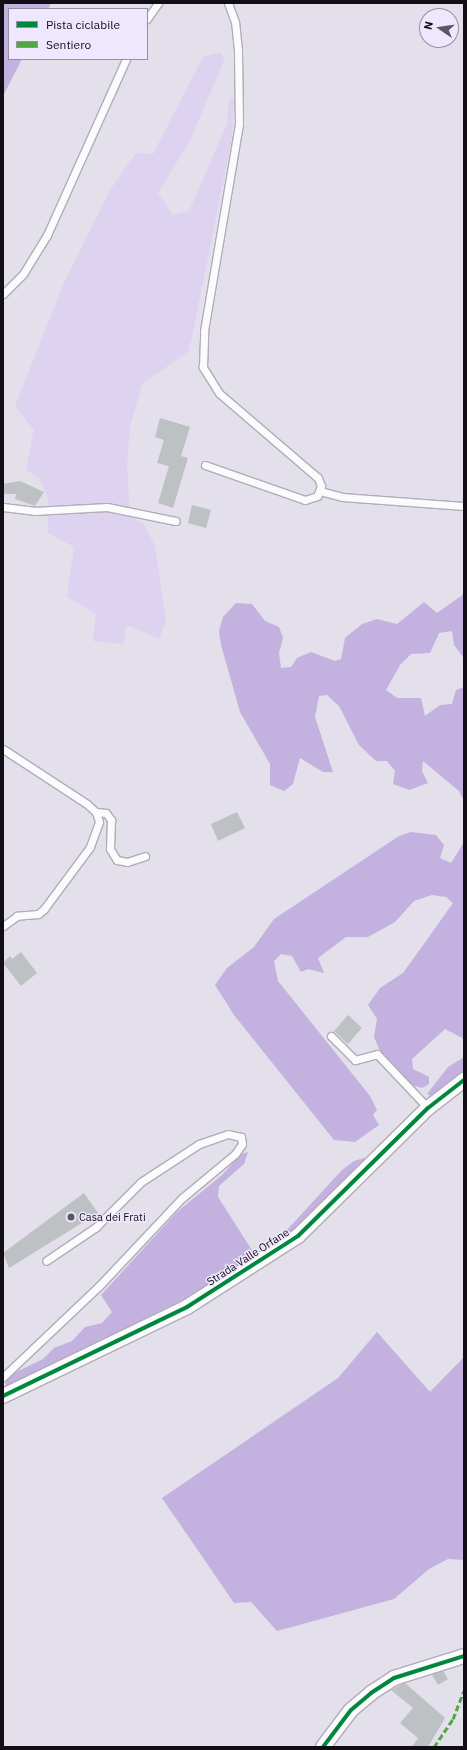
<!DOCTYPE html>
<style>
body{margin:0}
#map{position:relative;width:467px;height:1750px;overflow:hidden;background:#e3dfeb;font-family:"IBM Plex Sans",sans-serif}
div>[style]{position:absolute}
[style*='--x']{left:calc(var(--x)*1px);top:calc(var(--y)*1px);width:calc(var(--w)*1px);rotate:calc(var(--a)*1deg)}
.green>*{inset:0;background:#ded2f1}
.forest>*{inset:0;background:#c3b1e0}
.building>*{inset:0;background:#bdc1c4}
.roads{filter:drop-shadow(1px 0 #b0adb6) drop-shadow(-1px 0 #b0adb6) drop-shadow(0 1px #b0adb6) drop-shadow(0 -1px #b0adb6)}
.lane>*{height:7px;margin:-3.5px;padding:0 3.5px;transform-origin:3.5px;border-radius:3.5px;background:#fbfafc}
.street>*{height:14px;margin:-7px;padding:0 7px;transform-origin:7px;border-radius:7px;background:#fbfafc}
.quiet>*{height:3px;margin-top:-1.5px;transform-origin:0;background:repeating-linear-gradient(90deg,#51a842 0 6px,transparent 0 9px)}
.cycleway>*{height:4px;margin:-2px;padding:0 2px;transform-origin:2px;border-radius:2px;background:#00873e}
.dots>*{width:11px;height:11px;translate:-50% -50%;box-sizing:border-box;border:2px solid #efe7fe;border-radius:50%}
span{translate:-50% -50%;white-space:nowrap;text-align:center;line-height:1.15;-webkit-text-stroke:3px #efe7fe;paint-order:stroke}
.poi-label{font-size:11px;color:#110e15}
.left{translate:0 -50%;text-align:left}
.street-label{font-size:11px;color:#110e15}
.frame{position:absolute;inset:0;border:4px solid #110e15;pointer-events:none}
.legend{position:absolute;left:8px;top:8px;width:140px;height:52px;box-sizing:border-box;background:#efe7fe;border:1px solid #9690a1;margin:0;padding:5px 7px;list-style:none;font-size:12px;color:#110e15}
.legend li{display:flex;align-items:center;gap:8px;height:20px}
.legend b{width:20px;border:1px solid #9690a1}
.north{position:absolute;left:419px;top:8px;width:40px;height:40px;box-sizing:border-box;background:#efe7fe;border:1px solid #9690a1;border-radius:50%;rotate:283deg;font-size:11px;font-weight:700;line-height:16px;text-align:center;color:#110e15}
.north::after{content:'';display:block;margin:auto;width:14px;height:18px;background:#5a5760;clip-path:polygon(50% 0,100% 100%,50% 72%,0 100%)}
</style>
<div id="map">
<div class="green">
<div style="clip-path:polygon(221px 52px,224px 61px,189px 142px,158px 193px,173px 215px,189px 211px,227px 124px,229px 100px,234px 98px,232px 138px,189px 351px,142px 384px,130px 427px,127px 464px,130px 516px,144px 524px,155px 546px,166px 621px,159px 639px,127px 625px,123px 644px,93px 641px,96px 614px,67px 597px,74px 547px,48px 533px,48px 499px,40px 479px,26px 470px,34px 430px,15px 406px,63px 285px,110px 190px,136px 153px,153px 154px,203px 57px)"></div>
</div>
<div class="forest">
<div style="clip-path:polygon(3px 3px,51px 3px,48px 9px,9px 9px,9px 59px,22px 59px,3px 96px)"></div>
<div style="clip-path:polygon(464px 594px,464px 658px,454px 645px,452px 631px,439px 633px,430px 653px,411px 654px,400px 665px,386px 690px,397px 698px,421px 698px,425px 716px,440px 705px,452px 704px,456px 690px,464px 687px,464px 801px,459px 791px,423px 761px,422px 771px,428px 783px,409px 790px,393px 784px,395px 771px,387px 761px,376px 761px,359px 745px,339px 706px,327px 695px,319px 696px,315px 717px,333px 772px,323px 772px,300px 758px,293px 784px,284px 791px,270px 785px,270px 764px,240px 712px,221px 645px,219px 631px,223px 617px,236px 603px,252px 604px,265px 621px,279px 627px,283px 638px,279px 653px,281px 668px,291px 667px,297px 658px,311px 652px,335px 661px,341px 659px,345px 638px,362px 624px,377px 619px,397px 624px,424px 602px,437px 613px)"></div>
<div style="clip-path:polygon(411px 832px,436px 835px,444px 845px,440px 858px,451px 863px,464px 842px,464px 1039px,445px 1029px,412px 1059px,413px 1069px,429px 1077px,429px 1084px,422px 1088px,412px 1085px,380px 1051px,374px 1037px,377px 1019px,368px 1005px,380px 988px,403px 973px,426px 941px,453px 903px,446px 897px,432px 895px,414px 901px,395px 922px,368px 937px,346px 937px,318px 958px,324px 973px,308px 969px,301px 972px,292px 956px,281px 954px,274px 961px,278px 981px,370px 1096px,377px 1110px,373px 1115px,379px 1125px,355px 1142px,334px 1140px,234px 1015px,215px 985px,227px 968px,254px 947px,274px 919px,399px 836px)"></div>
<div style="clip-path:polygon(464px 1057px,464px 1072px,433px 1097px,427px 1094px,448px 1067px)"></div>
<div style="clip-path:polygon(248px 1152px,244px 1164px,219px 1186px,218px 1197px,255px 1255px,286px 1231px,342px 1170px,354px 1161px,364px 1158px,366px 1160px,305px 1221px,259px 1256px,188px 1297px,8px 1388px,5px 1383px,10px 1375px,43px 1359px,54px 1348px,72px 1341px,85px 1327px,102px 1323px,112px 1312px,101px 1295px,177px 1212px,222px 1175px,241px 1154px)"></div>
<div style="clip-path:polygon(377px 1332px,430px 1392px,464px 1357px,464px 1560px,448px 1559px,429px 1569px,394px 1599px,277px 1631px,251px 1602px,234px 1603px,162px 1498px,338px 1378px)"></div>
</div>
<div class="building">
<div style="clip-path:polygon(160px 418px,190px 427px,181px 456px,188px 458px,173px 508px,158px 503px,169px 466px,157px 463px,164px 440px,155px 437px)"></div>
<div style="clip-path:polygon(20px 481px,44px 492px,35px 506px,15px 499px,16px 494px,3px 494px,3px 484px)"></div>
<div style="clip-path:polygon(192px 505px,211px 510px,206px 528px,188px 523px)"></div>
<div style="clip-path:polygon(237px 812px,245px 828px,218px 841px,211px 824px)"></div>
<div style="clip-path:polygon(21px 952px,37px 973px,21px 986px,3px 963px,10px 956px,12px 959px)"></div>
<div style="clip-path:polygon(348px 1015px,362px 1028px,348px 1044px,334px 1031px)"></div>
<div style="clip-path:polygon(84px 1193px,98px 1213px,9px 1268px,3px 1253px)"></div>
<div style="clip-path:polygon(443px 1671px,448px 1679px,438px 1685px,432px 1675px)"></div>
<div style="clip-path:polygon(405px 1683px,445px 1718px,428px 1747px,412px 1747px,418px 1738px,400px 1723px,413px 1708px,391px 1690px)"></div>
</div>
<div class="roads">
<div class="lane">
<div style="--x:147;--y:19;--w:19;--a:-55"></div>
<div style="--x:3;--y:294;--w:28;--a:-45"></div>
<div style="--x:23;--y:274;--w:46;--a:-58.4"></div>
<div style="--x:47;--y:235;--w:193;--a:-65.8"></div>
<div style="--x:205;--y:465;--w:106;--a:19.3"></div>
<div style="--x:305;--y:500;--w:13;--a:-18"></div>
<div style="--x:317;--y:496;--w:11;--a:-68"></div>
<div style="--x:321;--y:486;--w:9;--a:-111"></div>
<div style="--x:318;--y:478;--w:130;--a:-139.4"></div>
<div style="--x:219;--y:393;--w:31;--a:-122"></div>
<div style="--x:203;--y:367;--w:36;--a:-88"></div>
<div style="--x:204;--y:331;--w:210;--a:-80.4"></div>
<div style="--x:239;--y:124;--w:74;--a:-90.8"></div>
<div style="--x:238;--y:50;--w:28;--a:-96"></div>
<div style="--x:235;--y:22;--w:20;--a:-110"></div>
<div style="--x:320;--y:491;--w:23;--a:15"></div>
<div style="--x:342;--y:497;--w:122;--a:4.2"></div>
<div style="--x:3;--y:507;--w:31;--a:7"></div>
<div style="--x:34;--y:511;--w:73;--a:-3.1"></div>
<div style="--x:107;--y:507;--w:70;--a:11.5"></div>
<div style="--x:3;--y:749;--w:100;--a:33.2"></div>
<div style="--x:87;--y:804;--w:12;--a:42"></div>
<div style="--x:96;--y:812;--w:10;--a:73"></div>
<div style="--x:99;--y:822;--w:27;--a:110"></div>
<div style="--x:90;--y:847;--w:77;--a:126.6"></div>
<div style="--x:44;--y:909;--w:8;--a:140"></div>
<div style="--x:38;--y:914;--w:21;--a:175"></div>
<div style="--x:17;--y:916;--w:17;--a:144"></div>
<div style="--x:96;--y:812;--w:10;--a:6"></div>
<div style="--x:106;--y:813;--w:9;--a:54"></div>
<div style="--x:111;--y:820;--w:29;--a:92"></div>
<div style="--x:110;--y:849;--w:13;--a:58"></div>
<div style="--x:117;--y:860;--w:10;--a:11"></div>
<div style="--x:127;--y:862;--w:19;--a:-18"></div>
<div style="--x:331;--y:1036;--w:34;--a:45"></div>
<div style="--x:355;--y:1060;--w:23;--a:-15"></div>
<div style="--x:377;--y:1054;--w:74;--a:46.6"></div>
<div style="--x:3;--y:1377;--w:132;--a:-43.5"></div>
<div style="--x:99;--y:1286;--w:121;--a:-46.7"></div>
<div style="--x:182;--y:1198;--w:69;--a:-39.7"></div>
<div style="--x:235;--y:1154;--w:12;--a:-55"></div>
<div style="--x:242;--y:1144;--w:7;--a:-98"></div>
<div style="--x:241;--y:1137;--w:13;--a:-167"></div>
<div style="--x:228;--y:1134;--w:31;--a:161"></div>
<div style="--x:199;--y:1144;--w:69;--a:146.8"></div>
<div style="--x:141;--y:1182;--w:64;--a:135"></div>
<div style="--x:96;--y:1227;--w:60;--a:145.8"></div>
</div>
<div class="street">
<div style="--x:3;--y:1396;--w:204;--a:-25.8"></div>
<div style="--x:187;--y:1307;--w:132;--a:-32.6"></div>
<div style="--x:298;--y:1236;--w:182;--a:-44.6"></div>
<div style="--x:428;--y:1108;--w:46;--a:-37.9"></div>
<div style="--x:323;--y:1747;--w:46;--a:-52.9"></div>
<div style="--x:351;--y:1710;--w:26;--a:-40"></div>
<div style="--x:371;--y:1693;--w:27;--a:-33"></div>
<div style="--x:394;--y:1678;--w:73;--a:-17.4"></div>
</div>
</div>
<div class="quiet">
<div style="--x:434;--y:1747;--w:34;--a:-56"></div>
<div style="--x:453;--y:1719;--w:30;--a:-69"></div>
</div>
<div class="cycleway">
<div style="--x:3;--y:1396;--w:204;--a:-25.8"></div>
<div style="--x:187;--y:1307;--w:132;--a:-32.6"></div>
<div style="--x:298;--y:1236;--w:182;--a:-44.6"></div>
<div style="--x:428;--y:1108;--w:46;--a:-37.9"></div>
<div style="--x:323;--y:1747;--w:46;--a:-52.9"></div>
<div style="--x:351;--y:1710;--w:26;--a:-40"></div>
<div style="--x:371;--y:1693;--w:27;--a:-33"></div>
<div style="--x:394;--y:1678;--w:73;--a:-17.4"></div>
</div>
<div class="dots">
<div style="left:71px;top:1217px;background:#5a5760"></div>
</div>
<div class="poi-label">
<span class="left" style="left:79px;top:1217px">Casa dei Frati</span>
</div>
<div class="street-label">
<span style="left:248px;top:1257px;rotate:-33deg">Strada Valle Orfane</span>
</div>
<div class="frame"></div>
<ul class="legend">
<li><b style="height:5px;background:#00873e"></b>Pista ciclabile</li>
<li><b style="height:5px;background:#51a842"></b>Sentiero</li>
</ul>
<div class="north">N</div>
</div>
